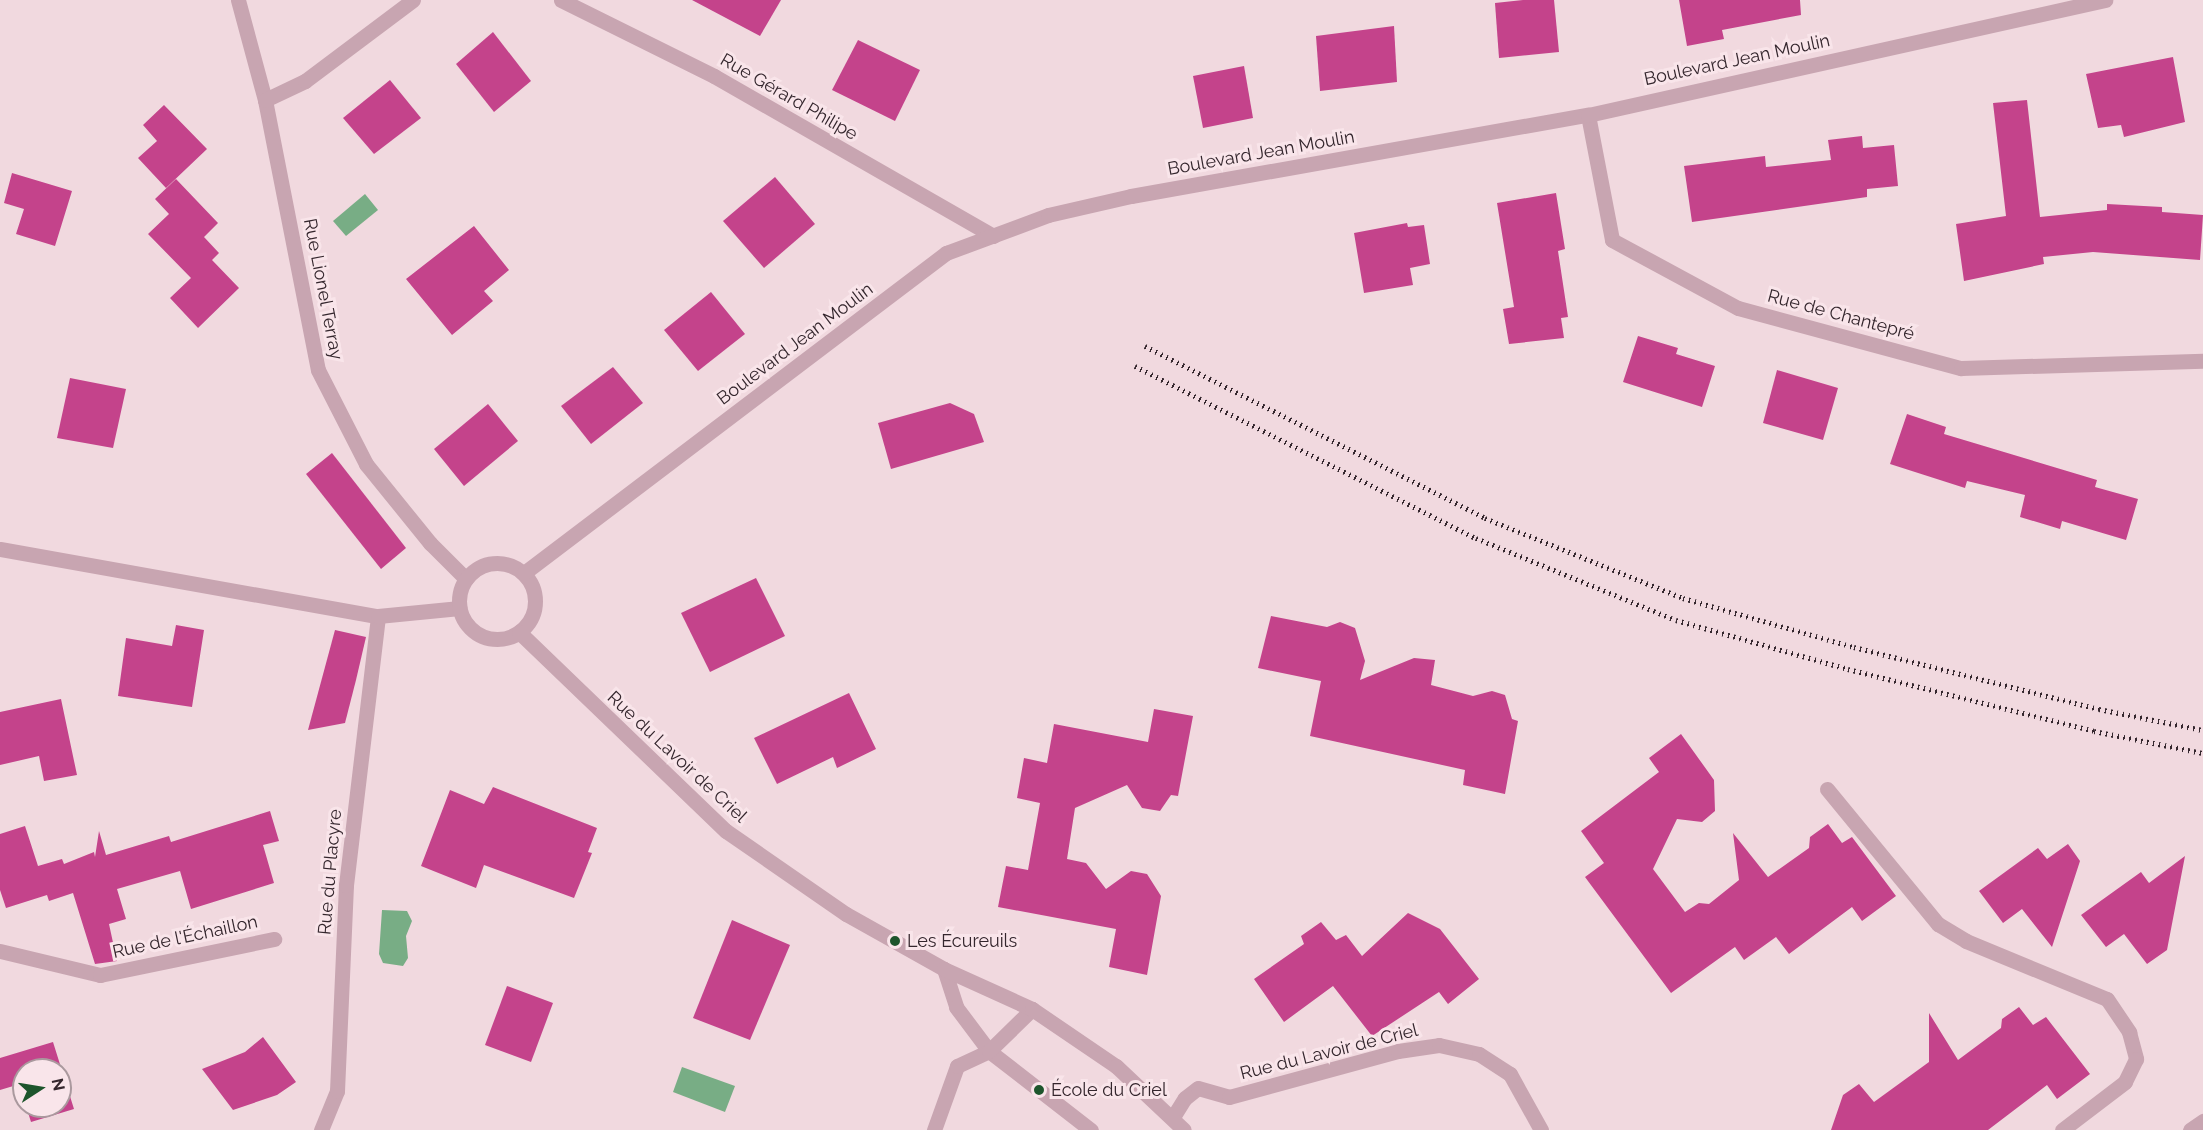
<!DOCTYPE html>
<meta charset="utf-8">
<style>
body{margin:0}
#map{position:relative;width:2203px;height:1130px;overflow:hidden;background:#f1d9df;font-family:Raleway,sans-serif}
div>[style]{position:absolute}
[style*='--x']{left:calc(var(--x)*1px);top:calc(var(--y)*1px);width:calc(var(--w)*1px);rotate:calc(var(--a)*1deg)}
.water>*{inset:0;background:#78ad85}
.building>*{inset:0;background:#c4438b}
.minor>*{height:15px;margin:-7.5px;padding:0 7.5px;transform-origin:7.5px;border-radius:7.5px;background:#c8a5b1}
.tertiary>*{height:15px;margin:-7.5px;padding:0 7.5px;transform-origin:7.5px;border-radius:7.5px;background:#c8a5b1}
.tertiary>.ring{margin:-7.5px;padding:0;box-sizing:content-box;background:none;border:15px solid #c8a5b1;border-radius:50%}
.rail>*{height:4.5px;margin-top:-2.25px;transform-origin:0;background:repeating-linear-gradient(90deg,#34262d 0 1.5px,transparent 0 6px)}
.dots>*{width:16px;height:16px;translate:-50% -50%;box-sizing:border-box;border:3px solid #f9e5ea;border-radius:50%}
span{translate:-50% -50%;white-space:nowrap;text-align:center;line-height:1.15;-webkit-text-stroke:6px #f9e5ea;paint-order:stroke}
.street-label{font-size:18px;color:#34262d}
.poi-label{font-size:18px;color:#34262d}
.left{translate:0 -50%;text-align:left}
.north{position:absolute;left:12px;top:1058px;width:60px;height:60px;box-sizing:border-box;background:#f9e5ea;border:2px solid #aa999e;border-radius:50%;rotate:78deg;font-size:16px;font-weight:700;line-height:24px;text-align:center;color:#34262d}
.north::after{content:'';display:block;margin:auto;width:21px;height:27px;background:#1d552c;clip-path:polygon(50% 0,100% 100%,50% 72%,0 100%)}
</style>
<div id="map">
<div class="water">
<div style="clip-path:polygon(365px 194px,378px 210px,346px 236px,333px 221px)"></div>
<div style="clip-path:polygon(382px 910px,407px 911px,412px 921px,406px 936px,408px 958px,403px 966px,383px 963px,379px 954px)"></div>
<div style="clip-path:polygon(682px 1067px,735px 1086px,725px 1112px,673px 1092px)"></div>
</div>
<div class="building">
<div style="clip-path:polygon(692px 0,781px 0,760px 36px)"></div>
<div style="clip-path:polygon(1523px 0,1554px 0,1559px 52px,1499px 58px,1495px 3px)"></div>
<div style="clip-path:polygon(1679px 0,1800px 0,1801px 15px,1722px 30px,1724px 39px,1687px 46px)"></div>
<div style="clip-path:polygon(1394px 26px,1397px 82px,1320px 91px,1316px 36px)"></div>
<div style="clip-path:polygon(493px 32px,531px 81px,494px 112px,456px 64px)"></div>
<div style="clip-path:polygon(858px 40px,920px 70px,895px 121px,832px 90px)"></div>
<div style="clip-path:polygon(2173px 57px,2185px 122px,2124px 137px,2121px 125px,2098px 128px,2086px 74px)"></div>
<div style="clip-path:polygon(1244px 66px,1253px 118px,1203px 128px,1193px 76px)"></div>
<div style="clip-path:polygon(390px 80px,421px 118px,374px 154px,343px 118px)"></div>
<div style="clip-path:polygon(2027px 100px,2040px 217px,2107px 210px,2107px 204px,2162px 207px,2162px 212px,2203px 215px,2200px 260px,2093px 252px,2043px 257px,2044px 264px,1964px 281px,1956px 224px,2006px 216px,1993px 103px)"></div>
<div style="clip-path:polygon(164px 105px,207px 149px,166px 188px,138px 158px,157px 141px,143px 125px)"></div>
<div style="clip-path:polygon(1862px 136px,1863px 148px,1894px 145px,1898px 186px,1867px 189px,1867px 197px,1692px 222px,1684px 166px,1765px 156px,1766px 167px,1831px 160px,1828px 140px)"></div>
<div style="clip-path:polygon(12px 173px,72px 191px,55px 246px,16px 234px,24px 209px,4px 203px)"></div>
<div style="clip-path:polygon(775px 177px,815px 224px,764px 268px,723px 221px)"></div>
<div style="clip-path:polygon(176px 179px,218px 223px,204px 237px,219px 253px,212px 260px,239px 288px,198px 328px,170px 298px,191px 278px,148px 234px,169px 214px,155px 199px)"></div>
<div style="clip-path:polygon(1556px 193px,1565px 249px,1558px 251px,1568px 317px,1561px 318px,1564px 338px,1509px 344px,1503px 309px,1514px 307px,1497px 203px)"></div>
<div style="clip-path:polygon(1407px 223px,1408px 227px,1424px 225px,1430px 264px,1410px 268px,1413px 285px,1364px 293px,1354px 233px)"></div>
<div style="clip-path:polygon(474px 226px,509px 270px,484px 291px,493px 301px,452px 335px,406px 279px)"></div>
<div style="clip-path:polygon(711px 292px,745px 334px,698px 371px,664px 330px)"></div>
<div style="clip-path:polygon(1638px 336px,1678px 348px,1676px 354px,1715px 366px,1702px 407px,1623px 382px)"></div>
<div style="clip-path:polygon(613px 367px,643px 403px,591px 444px,561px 406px)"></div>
<div style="clip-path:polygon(1777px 370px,1838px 388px,1823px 440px,1763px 423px)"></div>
<div style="clip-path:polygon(70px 378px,126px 389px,113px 448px,57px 438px)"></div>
<div style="clip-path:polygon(950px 403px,974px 414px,984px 442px,891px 469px,878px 423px)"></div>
<div style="clip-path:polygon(488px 404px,518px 441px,464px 486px,434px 449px)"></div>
<div style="clip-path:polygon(1907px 414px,1946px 427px,1944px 434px,2097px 480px,2095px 487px,2138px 499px,2126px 540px,2062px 521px,2060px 529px,2020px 517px,2025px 495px,1967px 481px,1965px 488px,1890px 464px)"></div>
<div style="clip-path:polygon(332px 453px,406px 548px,381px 569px,306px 474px)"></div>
<div style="clip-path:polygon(756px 578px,785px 636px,710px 672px,681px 613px)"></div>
<div style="clip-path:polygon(1271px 616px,1327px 627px,1340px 622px,1355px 628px,1365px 661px,1360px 680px,1414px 658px,1435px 660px,1431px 685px,1473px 696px,1492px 691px,1505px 695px,1512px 719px,1518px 721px,1505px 794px,1463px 785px,1465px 770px,1310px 736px,1321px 681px,1258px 668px)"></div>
<div style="clip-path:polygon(176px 625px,204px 630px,192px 707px,118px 696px,126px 638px,172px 646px)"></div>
<div style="clip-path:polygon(335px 630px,366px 637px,356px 680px,345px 723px,308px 730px)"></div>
<div style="clip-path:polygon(849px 693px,876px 749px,837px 768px,833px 757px,777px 784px,754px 738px)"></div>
<div style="clip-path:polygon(61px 699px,77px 775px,44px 781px,39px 756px,0 765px,0 712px)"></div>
<div style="clip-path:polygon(1154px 709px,1193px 716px,1178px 796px,1171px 795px,1160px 811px,1142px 808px,1127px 785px,1075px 808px,1067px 859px,1086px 863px,1106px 889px,1131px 871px,1147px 874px,1161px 896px,1147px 975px,1109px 967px,1116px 929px,998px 907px,1006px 866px,1028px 870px,1040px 803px,1017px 798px,1024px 758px,1047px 763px,1054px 724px,1148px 742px)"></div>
<div style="clip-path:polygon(1681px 734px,1714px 780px,1715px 811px,1702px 822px,1677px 819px,1653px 869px,1685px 912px,1699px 903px,1709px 904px,1739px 880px,1733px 833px,1768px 877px,1809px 848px,1810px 837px,1828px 824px,1842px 843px,1852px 837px,1896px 896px,1862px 921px,1852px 907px,1789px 954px,1776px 937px,1744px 960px,1735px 947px,1671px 993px,1585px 877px,1604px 863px,1581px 831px,1659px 772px,1649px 758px)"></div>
<div style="clip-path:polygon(493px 787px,597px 828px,588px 852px,592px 853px,574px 898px,484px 865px,476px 888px,421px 866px,450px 790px,484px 804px)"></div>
<div style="clip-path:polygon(270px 811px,279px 841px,263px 845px,274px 883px,191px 909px,180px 871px,117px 889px,126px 919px,109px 924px,117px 961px,95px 964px,73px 893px,49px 901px,47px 895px,6px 908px,0 890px,0 834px,25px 826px,38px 866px,62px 859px,64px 864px,94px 852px,95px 857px,99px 831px,106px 855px,169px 836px,171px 842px)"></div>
<div style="clip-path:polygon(2068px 844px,2080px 861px,2052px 947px,2022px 909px,2003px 923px,1979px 891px,2038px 848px,2047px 859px)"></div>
<div style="clip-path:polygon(2185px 856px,2167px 950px,2147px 964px,2124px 934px,2106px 947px,2081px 915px,2141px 872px,2149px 883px)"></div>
<div style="clip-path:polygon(1408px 913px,1440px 929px,1479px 979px,1448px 1004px,1439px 992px,1372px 1036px,1333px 986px,1284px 1022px,1254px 979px,1304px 944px,1301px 936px,1321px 922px,1336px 940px,1346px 935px,1362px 956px)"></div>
<div style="clip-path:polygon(732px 920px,790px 945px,750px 1040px,693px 1018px)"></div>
<div style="clip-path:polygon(507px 986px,553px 1003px,531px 1062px,485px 1045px)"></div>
<div style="clip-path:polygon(2019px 1007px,2033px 1025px,2046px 1017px,2090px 1074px,2057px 1099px,2047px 1085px,1988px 1130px,1831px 1130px,1843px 1095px,1859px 1084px,1874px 1102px,1929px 1062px,1929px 1013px,1958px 1060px,2001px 1028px,2002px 1019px)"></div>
<div style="clip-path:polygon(263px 1037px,296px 1082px,277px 1095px,233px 1110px,202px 1069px,245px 1052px)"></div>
<div style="clip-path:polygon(53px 1042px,74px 1109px,31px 1122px,26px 1106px,60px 1106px,60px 1070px,24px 1070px,24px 1098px,20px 1084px,0 1090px,0 1058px)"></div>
</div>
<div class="minor">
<div style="--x:238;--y:0;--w:104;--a:74.9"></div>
<div style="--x:265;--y:100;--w:275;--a:78.9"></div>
<div style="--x:318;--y:370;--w:106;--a:62.9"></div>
<div style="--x:366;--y:464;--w:102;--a:51"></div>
<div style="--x:430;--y:543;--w:51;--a:45"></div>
<div style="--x:561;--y:0;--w:171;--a:26.4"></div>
<div style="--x:714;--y:76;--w:322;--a:29.8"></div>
<div style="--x:265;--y:100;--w:44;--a:-25.4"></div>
<div style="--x:305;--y:81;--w:135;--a:-36.9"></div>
<div style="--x:1588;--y:115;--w:127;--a:79.1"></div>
<div style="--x:1612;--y:240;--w:143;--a:28.4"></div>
<div style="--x:1738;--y:308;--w:231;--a:15.1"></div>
<div style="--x:1961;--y:368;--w:242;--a:-1.7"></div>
<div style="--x:1827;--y:789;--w:175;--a:50.6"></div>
<div style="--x:1938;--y:924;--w:33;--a:31"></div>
<div style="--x:1966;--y:941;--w:152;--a:22.4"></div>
<div style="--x:2107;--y:999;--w:40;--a:56"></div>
<div style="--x:2129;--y:1032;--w:28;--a:75"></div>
<div style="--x:2136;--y:1059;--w:25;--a:116"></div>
<div style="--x:2125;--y:1082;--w:79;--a:142.7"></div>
<div style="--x:0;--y:951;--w:103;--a:13.5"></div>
<div style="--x:100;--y:975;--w:178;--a:-11.7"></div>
<div style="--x:944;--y:969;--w:40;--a:72"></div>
<div style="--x:956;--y:1007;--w:55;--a:53.1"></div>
<div style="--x:989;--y:1051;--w:129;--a:37.8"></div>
<div style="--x:1173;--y:1117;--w:22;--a:-58"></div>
<div style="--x:1185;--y:1098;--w:16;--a:-38"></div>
<div style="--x:1198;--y:1088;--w:32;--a:16"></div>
<div style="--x:1229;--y:1097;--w:175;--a:-15.2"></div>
<div style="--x:1398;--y:1051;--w:41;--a:-8.3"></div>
<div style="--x:1439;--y:1045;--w:41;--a:12.7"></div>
<div style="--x:1479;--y:1054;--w:37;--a:33"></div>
<div style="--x:1510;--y:1074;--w:64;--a:61"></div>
<div style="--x:321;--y:1130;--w:42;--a:-67.7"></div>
<div style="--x:337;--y:1091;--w:206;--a:-87.5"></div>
<div style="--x:346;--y:885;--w:271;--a:-83.2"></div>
<div style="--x:934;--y:1130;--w:68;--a:-70.2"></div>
<div style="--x:957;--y:1066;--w:35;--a:-25"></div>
<div style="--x:989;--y:1051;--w:60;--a:-44.3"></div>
<div style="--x:2190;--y:1130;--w:16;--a:-35"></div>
</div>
<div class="tertiary">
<div style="--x:0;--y:549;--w:384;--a:10.1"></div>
<div style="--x:378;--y:616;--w:82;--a:-5.6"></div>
<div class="ring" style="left:459px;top:563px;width:61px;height:61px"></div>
<div style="--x:524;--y:573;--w:530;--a:-37.17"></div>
<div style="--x:946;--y:253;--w:109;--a:-20.4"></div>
<div style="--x:1048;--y:215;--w:85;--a:-12.9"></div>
<div style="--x:1131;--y:196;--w:464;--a:-10.1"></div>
<div style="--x:1588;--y:115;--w:530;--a:-12.54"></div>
<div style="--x:519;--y:632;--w:287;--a:43.9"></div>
<div style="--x:726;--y:831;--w:146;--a:34.7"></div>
<div style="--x:846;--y:914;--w:112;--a:29.3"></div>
<div style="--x:944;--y:969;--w:97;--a:24.4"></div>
<div style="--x:1032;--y:1009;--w:102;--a:34.2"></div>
<div style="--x:1116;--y:1066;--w:93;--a:43.3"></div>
</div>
<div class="rail">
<div style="--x:1145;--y:346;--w:381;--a:26.8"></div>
<div style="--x:1485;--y:518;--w:214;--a:22"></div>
<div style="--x:1683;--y:598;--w:178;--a:16"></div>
<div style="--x:1854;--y:647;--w:253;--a:14.2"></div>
<div style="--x:2099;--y:709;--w:106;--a:11.4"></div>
<div style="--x:1135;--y:366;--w:382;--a:26.8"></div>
<div style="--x:1476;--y:538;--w:216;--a:22.3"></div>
<div style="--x:1676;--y:620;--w:179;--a:15.9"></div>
<div style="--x:1848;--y:669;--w:254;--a:14.1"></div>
<div style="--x:2094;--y:731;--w:111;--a:11.4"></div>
</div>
<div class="dots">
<div style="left:895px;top:941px;background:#1d552c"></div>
<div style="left:1039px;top:1090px;background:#1d552c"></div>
</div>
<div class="street-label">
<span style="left:1737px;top:60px;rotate:-12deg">Boulevard Jean Moulin</span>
<span style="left:789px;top:97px;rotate:30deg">Rue Gérard Philipe</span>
<span style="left:1261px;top:153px;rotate:-10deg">Boulevard Jean Moulin</span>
<span style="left:323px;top:289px;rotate:79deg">Rue Lionel Terray</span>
<span style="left:1841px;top:315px;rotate:15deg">Rue de Chantepré</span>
<span style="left:795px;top:344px;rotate:-37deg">Boulevard Jean Moulin</span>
<span style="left:677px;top:757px;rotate:43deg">Rue du Lavoir de Criel</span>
<span style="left:330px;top:872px;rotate:-85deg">Rue du Placyre</span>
<span style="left:185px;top:937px;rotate:-12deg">Rue de l'Échaillon</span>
<span style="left:1329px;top:1052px;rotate:-14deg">Rue du Lavoir de Criel</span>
</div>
<div class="poi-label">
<span class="left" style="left:907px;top:941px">Les Écureuils</span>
<span class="left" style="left:1051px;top:1090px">École du Criel</span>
</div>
<div class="north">N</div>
</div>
